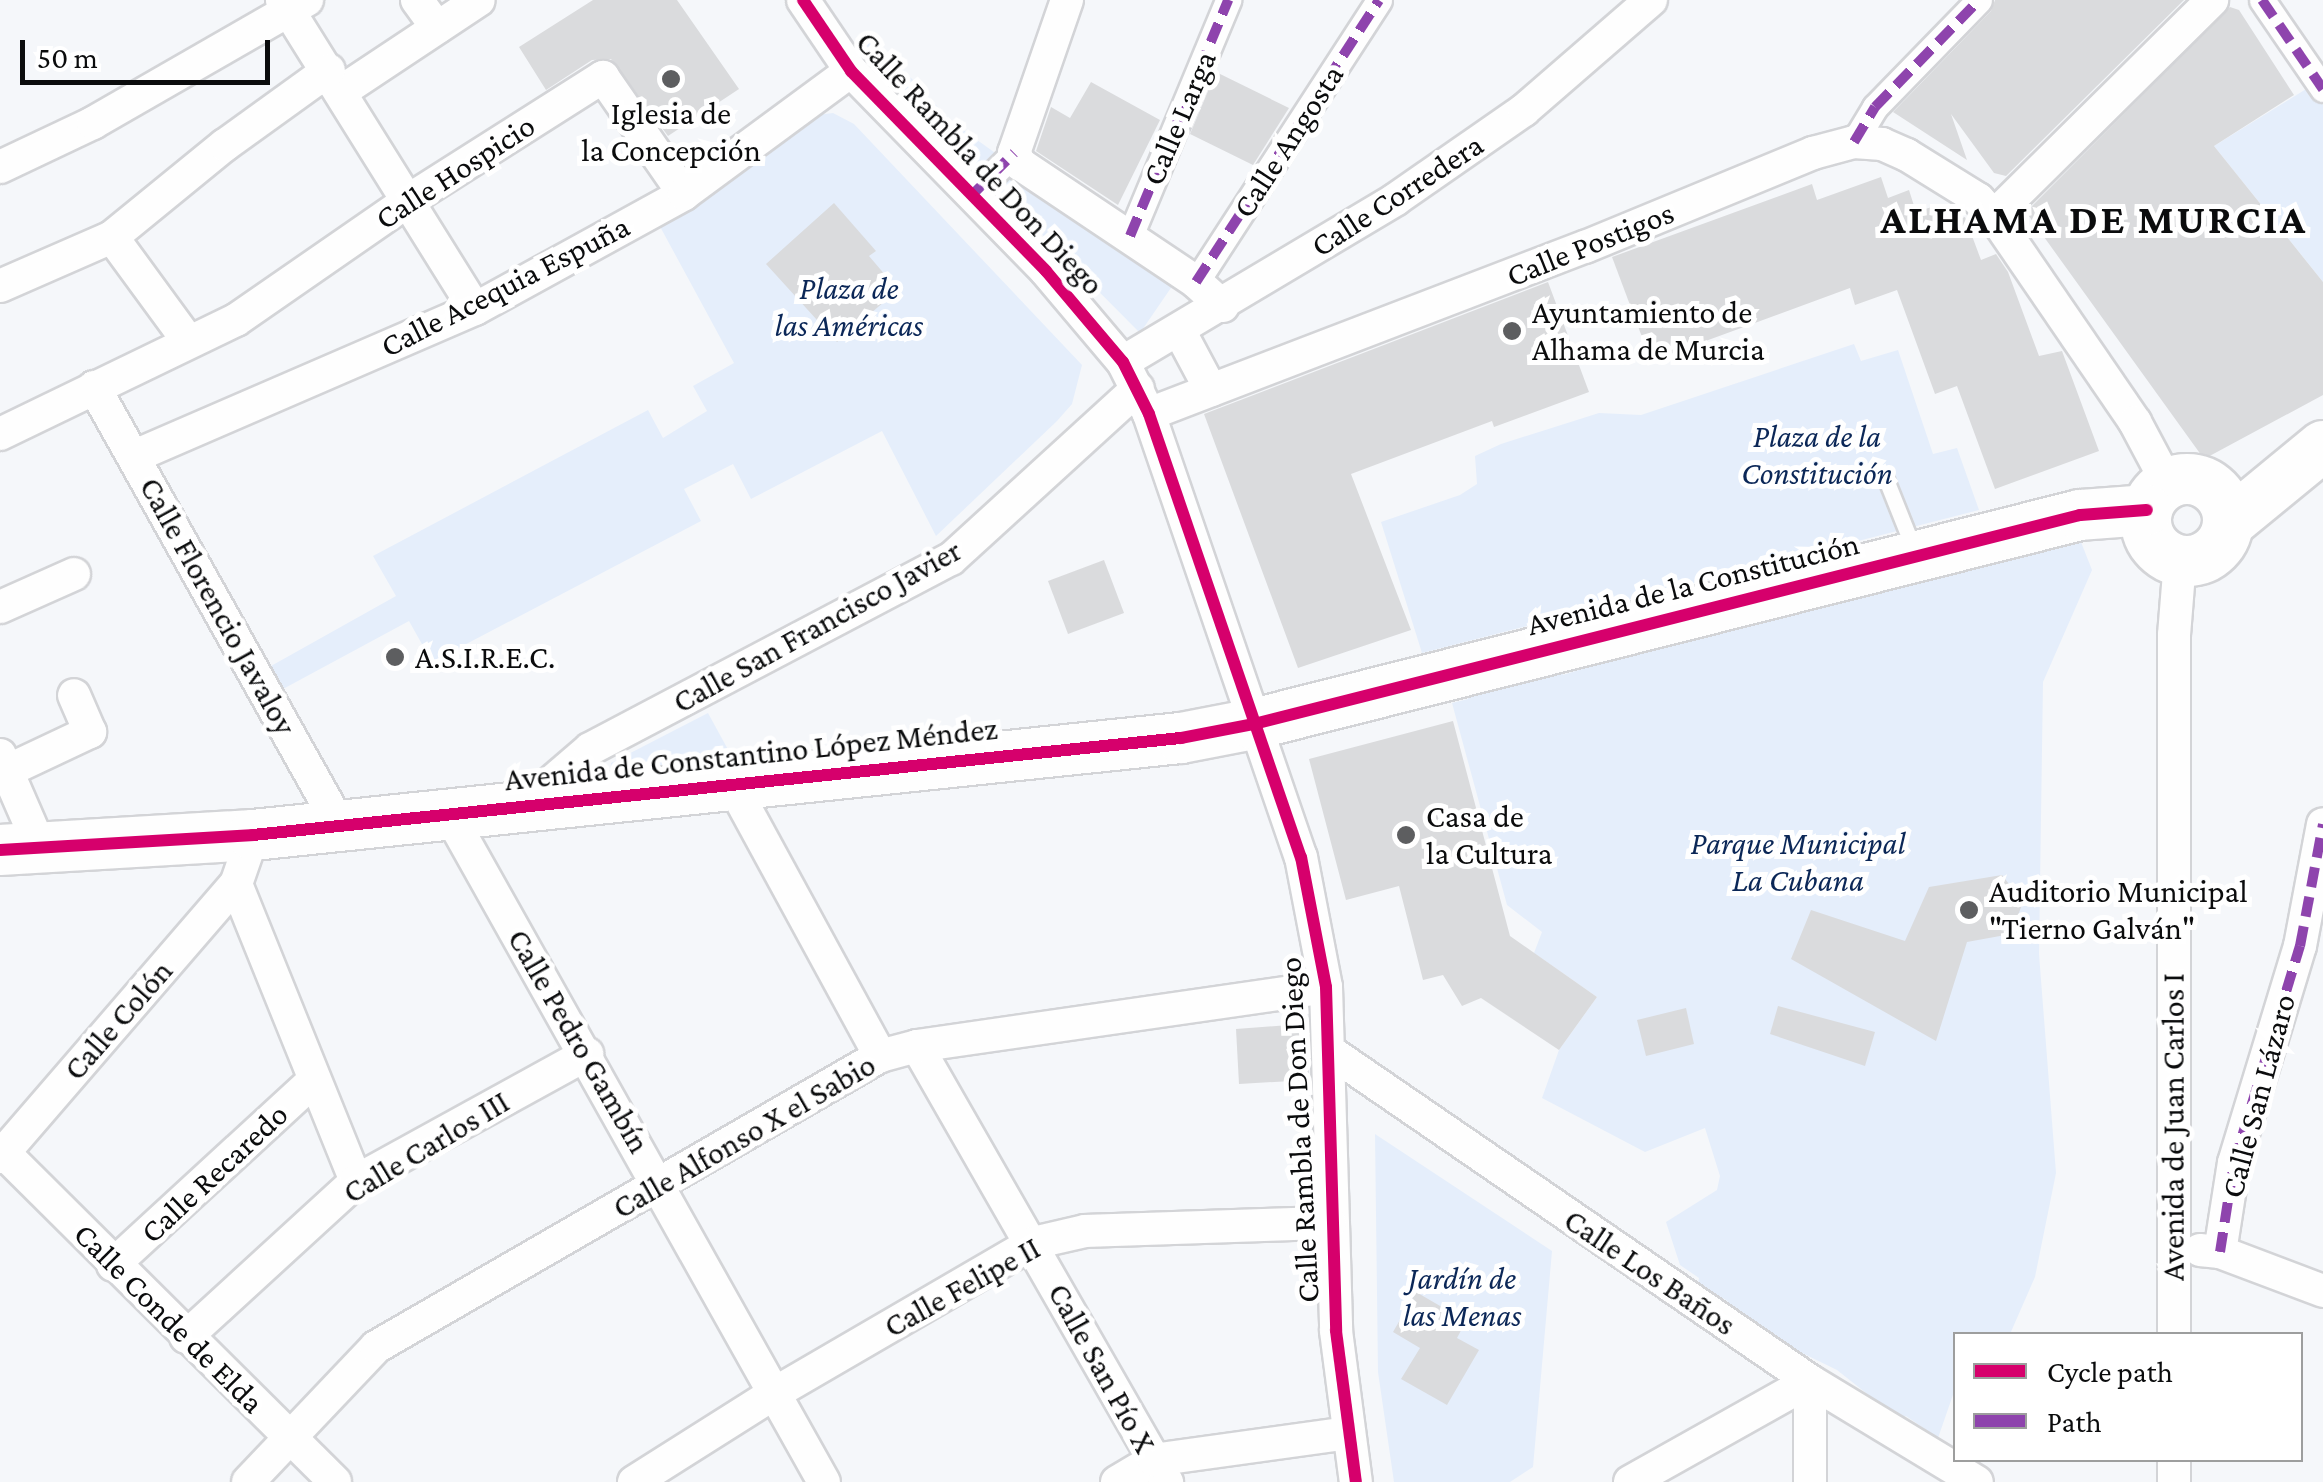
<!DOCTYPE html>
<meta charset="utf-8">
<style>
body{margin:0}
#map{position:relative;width:2323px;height:1482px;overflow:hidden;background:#f5f7fa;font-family:"Crimson Pro",serif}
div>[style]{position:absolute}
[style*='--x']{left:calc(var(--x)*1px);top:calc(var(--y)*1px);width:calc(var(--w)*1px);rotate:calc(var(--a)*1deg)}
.green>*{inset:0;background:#e5eefb}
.building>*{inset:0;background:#dadbdd}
.roads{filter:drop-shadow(2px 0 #d3d4d7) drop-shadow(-2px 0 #d3d4d7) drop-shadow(0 2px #d3d4d7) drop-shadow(0 -2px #d3d4d7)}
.service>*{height:15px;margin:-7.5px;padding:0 7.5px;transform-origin:7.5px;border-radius:7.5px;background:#fefefe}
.pedestrian>*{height:25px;margin:-12.5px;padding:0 12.5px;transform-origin:12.5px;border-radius:12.5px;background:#fefefe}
.minor>*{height:32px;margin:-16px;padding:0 16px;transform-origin:16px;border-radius:16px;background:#fefefe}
.primary>*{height:50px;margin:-25px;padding:0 25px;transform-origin:25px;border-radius:25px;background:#fefefe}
.primary>.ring{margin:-25px;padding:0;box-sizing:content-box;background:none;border:50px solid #fefefe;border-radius:50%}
.quiet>*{height:10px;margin-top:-5px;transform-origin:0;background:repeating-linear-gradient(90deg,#8e44ad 0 20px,transparent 0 30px)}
.cycleway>*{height:12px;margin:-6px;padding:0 6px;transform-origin:6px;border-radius:6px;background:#d6006c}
.dots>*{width:28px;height:28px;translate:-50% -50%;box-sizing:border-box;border:5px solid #fff;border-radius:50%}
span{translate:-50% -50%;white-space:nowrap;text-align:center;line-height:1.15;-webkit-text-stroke:10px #fff;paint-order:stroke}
.poi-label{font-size:32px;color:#0b0c0d}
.left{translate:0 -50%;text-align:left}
.street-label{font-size:32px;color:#0b0c0d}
.park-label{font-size:32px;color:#0b2757;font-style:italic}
.district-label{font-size:42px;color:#0b0c0d;font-weight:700;letter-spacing:2.5px}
.legend{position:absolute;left:1953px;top:1332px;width:350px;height:130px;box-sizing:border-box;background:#fff;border:2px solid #9d9e9e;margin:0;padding:12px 18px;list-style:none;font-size:30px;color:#0b0c0d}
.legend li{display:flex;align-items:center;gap:20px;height:50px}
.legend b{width:50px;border:2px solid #9d9e9e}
.scale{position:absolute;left:20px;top:40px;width:250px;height:45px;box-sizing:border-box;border:5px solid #0b0c0d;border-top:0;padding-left:12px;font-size:30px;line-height:35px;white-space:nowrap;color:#0b0c0d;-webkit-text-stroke:8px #fff;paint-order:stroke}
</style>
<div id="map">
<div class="green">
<div style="clip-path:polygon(871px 35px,952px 122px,1175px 282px,1140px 333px,860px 51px)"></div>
<div style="clip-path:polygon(2311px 86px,2323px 105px,2323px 282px,2214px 146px)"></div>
<div style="clip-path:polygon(833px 113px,854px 124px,1082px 365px,1072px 404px,1057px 421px,936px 536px,882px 431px,751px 499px,733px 464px,684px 489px,701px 521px,432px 662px,409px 621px,283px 689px,271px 666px,396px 596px,373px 556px,648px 410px,663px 438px,707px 411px,693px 386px,734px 363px,657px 221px,809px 116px)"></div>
<div style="clip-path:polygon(1854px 344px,1861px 361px,1898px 350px,1933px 454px,1957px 448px,1979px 510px,1422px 653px,1381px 522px,1460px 495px,1477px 484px,1475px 456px,1501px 444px,1599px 413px,1641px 415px)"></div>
<div style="clip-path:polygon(2081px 542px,2092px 570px,2043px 682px,2039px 954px,2056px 1173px,2035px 1277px,2010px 1334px,1956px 1334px,1955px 1389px,1938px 1438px,1906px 1416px,1900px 1420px,1837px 1370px,1759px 1332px,1726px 1300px,1698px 1284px,1699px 1278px,1680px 1265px,1666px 1222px,1717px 1190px,1720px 1176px,1705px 1128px,1645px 1152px,1542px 1098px,1559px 1050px,1597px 997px,1534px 953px,1542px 932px,1507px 905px,1452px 703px,1468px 699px,1466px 689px,1560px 665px,1563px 675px,1643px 650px,1676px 645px,1710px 625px,1798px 598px,1818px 609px)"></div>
<div style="clip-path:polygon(708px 713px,737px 766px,610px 776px,611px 763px)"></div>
<div style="clip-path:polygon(1375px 1134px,1552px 1251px,1533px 1467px,1510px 1482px,1394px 1482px,1378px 1372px)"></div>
</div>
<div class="building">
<div style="clip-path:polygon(593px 0,677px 0,739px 89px,668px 136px,611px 59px,592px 60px,546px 90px,519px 47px)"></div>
<div style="clip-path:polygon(1995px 0,2184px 0,2006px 176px,1994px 173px,1951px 114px,1967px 160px,1893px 112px,1991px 11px)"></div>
<div style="clip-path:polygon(2230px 7px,2239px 10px,2294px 95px,2214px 146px,2323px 282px,2323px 395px,2204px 459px,2026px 212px)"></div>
<div style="clip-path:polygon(1216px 72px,1289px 108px,1253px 165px,1190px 134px)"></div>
<div style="clip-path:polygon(1091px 82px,1160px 120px,1118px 205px,1036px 151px,1051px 107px,1070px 118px)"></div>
<div style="clip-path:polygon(1881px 177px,1888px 198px,1909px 190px,1916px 212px,1938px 205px,1945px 224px,1965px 217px,1981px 260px,1996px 254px,2008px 272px,2039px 356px,2062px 351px,2099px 451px,1995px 489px,1957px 386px,1935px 394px,1897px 290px,1855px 305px,1850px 288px,1651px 361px,1612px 257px,1812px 184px,1817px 200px)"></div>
<div style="clip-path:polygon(834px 203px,876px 251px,869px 256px,898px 290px,837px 342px,766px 264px)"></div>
<div style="clip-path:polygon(1548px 282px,1589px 392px,1494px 427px,1492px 421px,1351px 474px,1411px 630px,1298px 668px,1204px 414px)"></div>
<div style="clip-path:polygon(1104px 560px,1124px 613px,1068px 634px,1048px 581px)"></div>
<div style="clip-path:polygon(1453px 721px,1510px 936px,1597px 997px,1559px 1050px,1481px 998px,1462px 1006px,1443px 975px,1423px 980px,1399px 886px,1346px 900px,1309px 759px)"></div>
<div style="clip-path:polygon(2002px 875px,2023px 902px,2011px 934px,1967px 942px,1936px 1041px,1791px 959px,1811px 910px,1905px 941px,1929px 887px)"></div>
<div style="clip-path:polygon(1778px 1006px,1875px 1032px,1865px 1066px,1770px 1034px)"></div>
<div style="clip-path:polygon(1686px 1008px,1694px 1044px,1646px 1056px,1637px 1020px)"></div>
<div style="clip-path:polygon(1289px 1025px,1308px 1041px,1309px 1080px,1239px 1084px,1236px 1029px)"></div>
<div style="clip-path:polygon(1416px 1292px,1466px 1321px,1457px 1338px,1479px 1350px,1447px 1405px,1401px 1379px,1420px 1348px,1393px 1332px)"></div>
</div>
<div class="roads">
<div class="service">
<div style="--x:1885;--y:477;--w:81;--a:68.2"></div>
</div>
<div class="pedestrian">
<div style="--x:2262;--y:0;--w:108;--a:55.6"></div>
<div style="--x:1854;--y:142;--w:41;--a:-59"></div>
<div style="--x:1875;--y:107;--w:149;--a:-45.8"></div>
<div style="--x:971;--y:196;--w:61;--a:-45"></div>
<div style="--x:1130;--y:236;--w:256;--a:-67.4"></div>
<div style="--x:1196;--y:282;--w:336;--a:-57"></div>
</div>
<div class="minor">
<div style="--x:282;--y:0;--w:364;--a:58"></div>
<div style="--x:417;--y:0;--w:34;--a:54"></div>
<div style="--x:803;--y:0;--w:86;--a:55.9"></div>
<div style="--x:851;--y:71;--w:279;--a:45.7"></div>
<div style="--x:1046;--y:271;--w:119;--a:49.8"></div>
<div style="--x:1123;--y:362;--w:58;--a:63.4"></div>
<div style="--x:1149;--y:414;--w:468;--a:71.1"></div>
<div style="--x:1301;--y:857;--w:132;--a:79.1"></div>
<div style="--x:1326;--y:987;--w:344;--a:88.3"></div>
<div style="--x:1336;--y:1331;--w:152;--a:82.5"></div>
<div style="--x:1067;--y:0;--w:162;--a:109.1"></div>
<div style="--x:1014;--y:153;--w:13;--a:61"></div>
<div style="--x:1020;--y:164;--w:212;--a:33.8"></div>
<div style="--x:1196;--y:282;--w:36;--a:42"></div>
<div style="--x:342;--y:91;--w:164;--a:-33.6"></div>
<div style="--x:0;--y:167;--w:103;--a:-25.3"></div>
<div style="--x:93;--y:123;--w:247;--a:-29.9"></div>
<div style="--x:1994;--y:216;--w:307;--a:-44.7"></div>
<div style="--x:112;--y:237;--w:129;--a:53.8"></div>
<div style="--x:0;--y:286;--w:122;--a:-23.6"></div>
<div style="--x:112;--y:237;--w:146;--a:-39.2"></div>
<div style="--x:225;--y:145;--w:128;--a:-35.8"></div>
<div style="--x:1180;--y:332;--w:66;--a:61.9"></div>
<div style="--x:1123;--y:362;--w:318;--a:-30.8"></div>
<div style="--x:1396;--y:199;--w:156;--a:-34.8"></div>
<div style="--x:1524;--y:110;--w:168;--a:-40.9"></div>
<div style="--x:94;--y:387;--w:503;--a:60.74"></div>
<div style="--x:1149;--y:414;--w:467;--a:-21"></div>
<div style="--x:1585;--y:247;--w:247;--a:-22.4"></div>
<div style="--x:1813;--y:153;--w:42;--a:-15"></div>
<div style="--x:1854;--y:142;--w:28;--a:4"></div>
<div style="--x:1882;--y:144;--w:27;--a:24"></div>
<div style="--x:1907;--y:155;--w:84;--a:31.8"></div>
<div style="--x:1978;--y:199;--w:23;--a:47"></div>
<div style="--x:1994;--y:216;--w:250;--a:55.6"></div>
<div style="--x:2135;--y:422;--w:70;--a:62"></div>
<div style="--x:0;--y:434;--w:262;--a:-25.8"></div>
<div style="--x:236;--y:320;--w:211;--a:-34.7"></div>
<div style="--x:409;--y:200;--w:230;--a:-32.4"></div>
<div style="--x:603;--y:77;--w:142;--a:55.3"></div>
<div style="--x:135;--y:456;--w:370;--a:-23.4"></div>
<div style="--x:475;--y:309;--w:239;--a:-28.8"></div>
<div style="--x:684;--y:194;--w:207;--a:-36.4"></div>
<div style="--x:0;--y:607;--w:81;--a:-24"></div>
<div style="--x:0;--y:755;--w:100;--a:66.5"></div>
<div style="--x:7;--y:771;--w:92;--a:-25.2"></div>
<div style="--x:90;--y:732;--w:40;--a:-113.4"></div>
<div style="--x:732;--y:784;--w:310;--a:61.4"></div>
<div style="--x:526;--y:804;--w:84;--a:-40.7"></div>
<div style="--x:590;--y:749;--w:408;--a:-27.8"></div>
<div style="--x:951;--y:559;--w:253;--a:-42.4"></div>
<div style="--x:448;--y:812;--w:768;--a:60.7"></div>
<div style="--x:253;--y:835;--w:52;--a:109.1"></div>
<div style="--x:236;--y:884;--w:320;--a:68"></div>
<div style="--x:917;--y:1046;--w:503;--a:60.17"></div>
<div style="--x:1329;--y:1051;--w:583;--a:34.45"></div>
<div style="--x:1810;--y:1381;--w:195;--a:31.2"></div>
<div style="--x:3;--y:1152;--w:468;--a:44.8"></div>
<div style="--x:0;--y:1157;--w:361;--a:-49.2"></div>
<div style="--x:2200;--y:1250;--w:20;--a:6"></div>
<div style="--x:2220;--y:1252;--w:110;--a:20.7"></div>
<div style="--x:2220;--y:1252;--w:90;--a:-81.1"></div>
<div style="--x:2234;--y:1163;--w:227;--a:-73.1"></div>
<div style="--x:2300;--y:946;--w:124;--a:-79.3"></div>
<div style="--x:113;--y:1265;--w:273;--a:-42.6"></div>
<div style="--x:2174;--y:1334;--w:699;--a:-90"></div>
<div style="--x:2174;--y:635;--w:75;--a:-85.4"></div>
<div style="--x:186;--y:1337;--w:231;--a:-42.5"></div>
<div style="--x:356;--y:1181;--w:264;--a:-28.8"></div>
<div style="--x:2174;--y:1460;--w:22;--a:90"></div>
<div style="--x:248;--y:1482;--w:186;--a:-46.5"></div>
<div style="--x:376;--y:1347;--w:582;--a:-30"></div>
<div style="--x:880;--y:1056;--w:38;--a:-15"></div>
<div style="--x:917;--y:1046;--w:413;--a:-8.2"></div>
<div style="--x:634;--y:1482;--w:167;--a:-32.3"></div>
<div style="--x:775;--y:1393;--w:298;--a:-30.2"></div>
<div style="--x:1033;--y:1243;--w:53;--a:-13"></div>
<div style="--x:1085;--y:1231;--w:245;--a:-1.9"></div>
<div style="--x:1117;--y:1482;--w:43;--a:-30.7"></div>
<div style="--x:1154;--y:1460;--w:196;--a:-7.9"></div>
<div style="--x:1630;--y:1482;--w:206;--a:-29.3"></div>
<div style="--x:1810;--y:1381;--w:101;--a:90"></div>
</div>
<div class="primary">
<div class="ring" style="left:2146px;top:479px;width:32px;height:32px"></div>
<div style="--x:2228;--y:524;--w:123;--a:-39.4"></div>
<div style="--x:0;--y:850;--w:253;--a:-3.4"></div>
<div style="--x:253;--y:835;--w:933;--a:-5.97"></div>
<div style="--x:1181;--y:738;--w:74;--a:-10.9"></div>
<div style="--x:1254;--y:724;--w:852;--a:-14.2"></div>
<div style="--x:2080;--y:515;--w:67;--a:-4.3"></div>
</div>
</div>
<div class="quiet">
<div style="--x:2262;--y:0;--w:108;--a:55.6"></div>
<div style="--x:1854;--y:142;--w:41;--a:-59"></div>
<div style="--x:1875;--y:107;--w:149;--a:-45.8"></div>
<div style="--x:971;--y:196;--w:61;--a:-45"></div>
<div style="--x:1130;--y:236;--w:256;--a:-67.4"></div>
<div style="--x:1196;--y:282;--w:336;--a:-57"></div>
<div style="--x:2220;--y:1252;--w:90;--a:-81.1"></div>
<div style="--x:2234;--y:1163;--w:227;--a:-73.1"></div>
<div style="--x:2300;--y:946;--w:124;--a:-79.3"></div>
</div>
<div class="cycleway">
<div style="--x:803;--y:0;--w:86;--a:55.9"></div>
<div style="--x:851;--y:71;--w:279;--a:45.7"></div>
<div style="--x:1046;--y:271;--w:119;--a:49.8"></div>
<div style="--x:1123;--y:362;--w:58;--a:63.4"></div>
<div style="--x:1149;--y:414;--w:468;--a:71.1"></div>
<div style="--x:1301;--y:857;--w:132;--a:79.1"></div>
<div style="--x:1326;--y:987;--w:344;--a:88.3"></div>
<div style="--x:1336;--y:1331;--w:152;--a:82.5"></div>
<div style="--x:0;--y:850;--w:253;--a:-3.4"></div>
<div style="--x:253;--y:835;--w:933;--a:-5.97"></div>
<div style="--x:1181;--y:738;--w:74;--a:-10.9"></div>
<div style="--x:1254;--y:724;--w:852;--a:-14.2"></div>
<div style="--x:2080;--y:515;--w:67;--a:-4.3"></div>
</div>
<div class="dots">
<div style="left:671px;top:79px;background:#5d5e60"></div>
<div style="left:1512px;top:331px;background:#5d5e60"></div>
<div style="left:395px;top:657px;background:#5d5e60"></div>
<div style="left:1406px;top:835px;background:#5d5e60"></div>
<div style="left:1969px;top:910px;background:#5d5e60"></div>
</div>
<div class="poi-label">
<span style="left:671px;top:132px">Iglesia de<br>la Concepción</span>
<span class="left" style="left:1532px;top:331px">Ayuntamiento de<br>Alhama de Murcia</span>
<span class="left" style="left:415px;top:657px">A.S.I.R.E.C.</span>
<span class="left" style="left:1426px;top:835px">Casa de<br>la Cultura</span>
<span class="left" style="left:1989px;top:910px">Auditorio Municipal<br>"Tierno Galván"</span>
</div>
<div class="street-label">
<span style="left:1179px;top:118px;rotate:-67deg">Calle Larga</span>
<span style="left:1288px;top:141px;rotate:-57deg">Calle Angosta</span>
<span style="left:980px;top:163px;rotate:47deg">Calle Rambla de Don Diego</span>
<span style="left:455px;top:172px;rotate:-33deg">Calle Hospicio</span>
<span style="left:1397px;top:195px;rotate:-33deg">Calle Corredera</span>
<span style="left:1590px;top:244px;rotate:-22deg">Calle Postigos</span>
<span style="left:505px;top:286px;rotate:-27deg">Calle Acequia Espuña</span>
<span style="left:1693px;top:584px;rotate:-14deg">Avenida de la Constitución</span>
<span style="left:218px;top:606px;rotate:61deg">Calle Florencio Javaloy</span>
<span style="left:817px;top:626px;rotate:-29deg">Calle San Francisco Javier</span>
<span style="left:751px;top:754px;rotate:-6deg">Avenida de Constantino López Méndez</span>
<span style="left:118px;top:1020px;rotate:-49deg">Calle Colón</span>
<span style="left:579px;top:1041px;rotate:60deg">Calle Pedro Gambín</span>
<span style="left:2258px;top:1096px;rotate:-75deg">Calle San Lázaro</span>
<span style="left:2173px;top:1127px;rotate:-90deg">Avenida de Juan Carlos I</span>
<span style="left:1299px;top:1130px;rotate:-93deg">Calle Rambla de Don Diego</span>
<span style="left:744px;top:1136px;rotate:-30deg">Calle Alfonso X el Sabio</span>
<span style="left:426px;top:1147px;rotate:-31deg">Calle Carlos III</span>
<span style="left:214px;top:1173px;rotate:-43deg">Calle Recaredo</span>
<span style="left:1650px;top:1272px;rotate:34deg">Calle Los Baños</span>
<span style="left:962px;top:1287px;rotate:-29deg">Calle Felipe II</span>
<span style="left:169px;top:1318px;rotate:45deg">Calle Conde de Elda</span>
<span style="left:1102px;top:1368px;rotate:61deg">Calle San Pío X</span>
</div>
<div class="park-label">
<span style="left:849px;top:307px">Plaza de<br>las Américas</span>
<span style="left:1817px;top:455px">Plaza de la<br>Constitución</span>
<span style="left:1798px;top:862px">Parque Municipal<br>La Cubana</span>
<span style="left:1462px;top:1297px">Jardín de<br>las Menas</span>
</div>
<div class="district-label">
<span style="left:2094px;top:219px">ALHAMA DE MURCIA</span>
</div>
<ul class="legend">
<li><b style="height:12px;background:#d6006c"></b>Cycle path</li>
<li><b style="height:12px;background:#8e44ad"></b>Path</li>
</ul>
<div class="scale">50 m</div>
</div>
